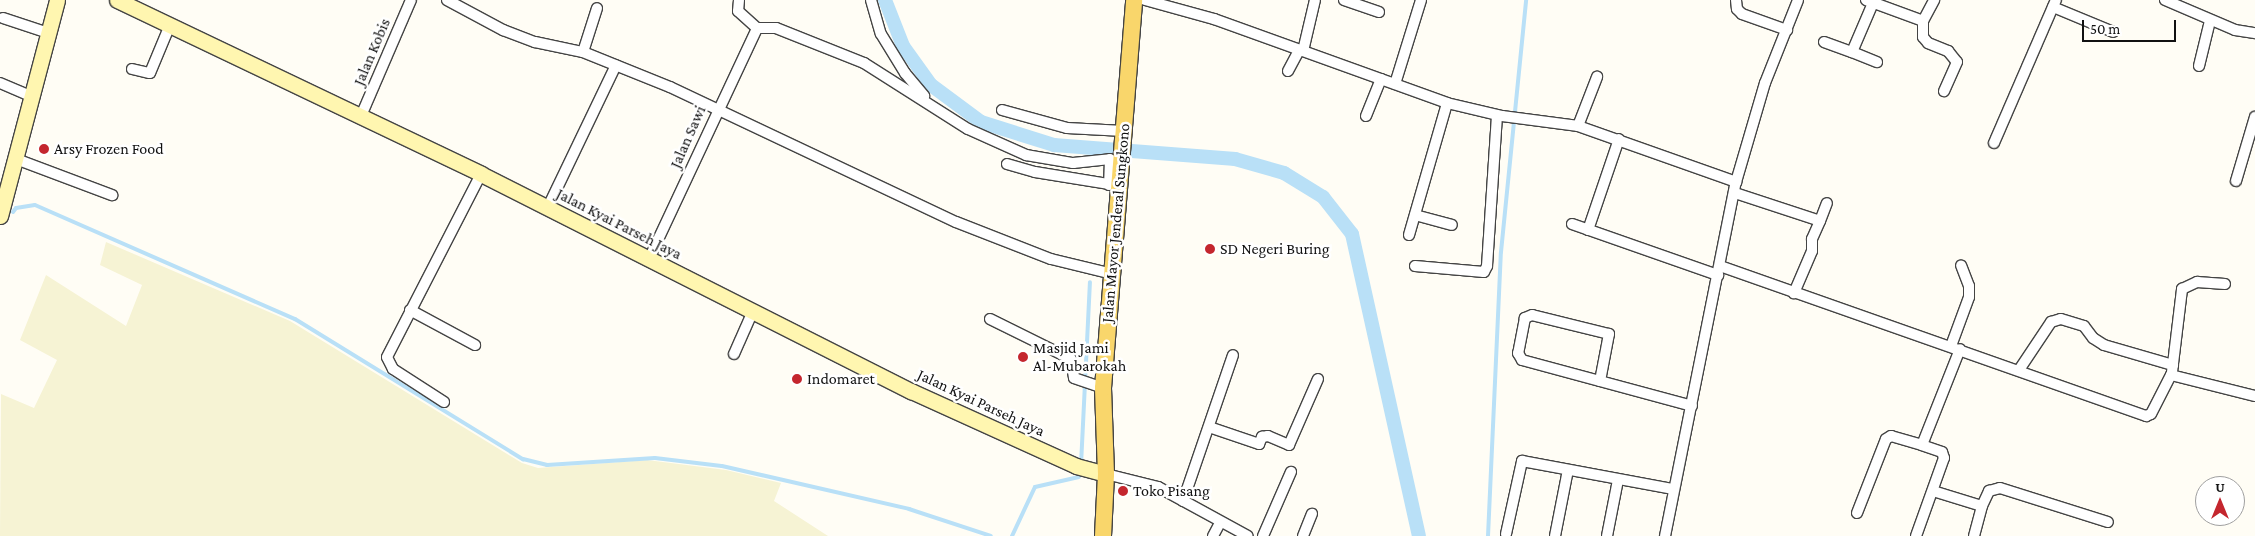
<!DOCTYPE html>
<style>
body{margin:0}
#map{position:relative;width:2255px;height:536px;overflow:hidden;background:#fffdf5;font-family:"Crimson Pro",serif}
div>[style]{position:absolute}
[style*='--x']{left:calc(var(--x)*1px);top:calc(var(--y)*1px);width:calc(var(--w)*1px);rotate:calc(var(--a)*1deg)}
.farmland>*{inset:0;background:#f6f3d4}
.stream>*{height:4px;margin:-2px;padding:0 2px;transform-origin:2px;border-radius:2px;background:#b9e0f7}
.canal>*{height:14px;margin:-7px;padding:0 7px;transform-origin:7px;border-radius:7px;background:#b9e0f7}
.roads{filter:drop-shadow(1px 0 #444) drop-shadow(-1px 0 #444) drop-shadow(0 1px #444) drop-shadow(0 -1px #444)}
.street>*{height:10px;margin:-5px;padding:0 5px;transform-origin:5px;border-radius:5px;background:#fff}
.secondary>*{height:15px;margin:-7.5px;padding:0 7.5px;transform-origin:7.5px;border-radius:7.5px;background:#fff6b0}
.primary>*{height:16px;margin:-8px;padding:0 8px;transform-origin:8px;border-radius:8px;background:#f9d66b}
.dots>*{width:14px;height:14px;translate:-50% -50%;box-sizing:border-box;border:2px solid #fff;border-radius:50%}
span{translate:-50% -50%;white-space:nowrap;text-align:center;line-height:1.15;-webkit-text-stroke:5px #fff;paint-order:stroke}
.street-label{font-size:16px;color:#111}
.poi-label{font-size:16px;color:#111}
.left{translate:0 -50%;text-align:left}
.north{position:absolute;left:2195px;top:476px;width:50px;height:50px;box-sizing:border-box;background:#fff;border:1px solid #a0a0a0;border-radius:50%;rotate:0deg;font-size:14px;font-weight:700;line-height:20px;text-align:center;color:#111}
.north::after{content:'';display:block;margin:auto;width:18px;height:22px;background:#c4262e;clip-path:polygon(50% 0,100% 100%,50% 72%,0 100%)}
.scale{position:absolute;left:2082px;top:20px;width:94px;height:22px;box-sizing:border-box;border:2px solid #111;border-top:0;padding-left:6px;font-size:15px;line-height:18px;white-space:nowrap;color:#111;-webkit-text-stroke:4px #fff;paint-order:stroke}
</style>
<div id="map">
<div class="farmland">
<div style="clip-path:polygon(106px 242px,290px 321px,522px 463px,538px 468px,647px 460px,726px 470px,781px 483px,774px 501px,828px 536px,0 536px,1px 394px,34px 408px,57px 360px,20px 340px,46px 275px,126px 326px,142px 285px,100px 265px)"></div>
</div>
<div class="stream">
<div style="--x:13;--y:212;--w:5;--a:-53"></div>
<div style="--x:16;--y:208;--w:19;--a:-9"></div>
<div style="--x:35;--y:205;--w:284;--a:23.7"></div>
<div style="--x:295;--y:319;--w:268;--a:31.6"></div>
<div style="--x:523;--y:459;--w:25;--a:14"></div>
<div style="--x:547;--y:465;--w:108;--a:-3.7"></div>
<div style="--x:655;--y:458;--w:67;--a:6.8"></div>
<div style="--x:722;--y:466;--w:192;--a:12.9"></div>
<div style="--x:909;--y:509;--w:86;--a:18.2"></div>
<div style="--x:1081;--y:465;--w:183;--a:-87.2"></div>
<div style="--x:1012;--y:536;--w:54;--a:-64.9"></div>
<div style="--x:1035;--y:487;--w:45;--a:-12.8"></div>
<div style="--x:1488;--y:536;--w:284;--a:-87.4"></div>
<div style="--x:1501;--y:252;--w:253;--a:-84.3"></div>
</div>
<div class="canal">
<div style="--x:885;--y:0;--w:49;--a:68.6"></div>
<div style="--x:903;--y:46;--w:48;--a:54.3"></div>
<div style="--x:931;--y:85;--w:62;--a:36.5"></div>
<div style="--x:981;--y:122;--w:77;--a:17.5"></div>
<div style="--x:1054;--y:145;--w:182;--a:4.4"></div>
<div style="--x:1235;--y:159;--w:51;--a:15.9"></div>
<div style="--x:1284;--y:173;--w:46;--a:31.6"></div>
<div style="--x:1323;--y:197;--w:47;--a:51.9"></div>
<div style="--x:1352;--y:234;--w:309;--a:77.5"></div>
</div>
<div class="roads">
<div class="street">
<div style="--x:447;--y:0;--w:64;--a:28.2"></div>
<div style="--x:503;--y:30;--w:34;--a:21"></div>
<div style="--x:535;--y:42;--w:49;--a:11.8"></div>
<div style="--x:583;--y:52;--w:94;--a:21.9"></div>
<div style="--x:670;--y:87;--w:316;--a:25.3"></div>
<div style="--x:956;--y:222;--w:102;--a:21.3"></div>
<div style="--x:1051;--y:259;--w:64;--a:13.6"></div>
<div style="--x:739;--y:0;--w:11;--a:95"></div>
<div style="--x:738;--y:11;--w:25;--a:42"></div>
<div style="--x:871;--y:0;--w:35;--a:74"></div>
<div style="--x:881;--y:34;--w:46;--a:58.4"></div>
<div style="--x:905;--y:73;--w:30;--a:50"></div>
<div style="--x:1145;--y:0;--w:72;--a:15.4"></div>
<div style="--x:1214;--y:19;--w:248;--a:19.8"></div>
<div style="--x:1447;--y:103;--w:57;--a:13.3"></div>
<div style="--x:1502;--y:116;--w:77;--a:7.5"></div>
<div style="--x:1578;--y:126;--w:168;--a:19.5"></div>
<div style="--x:1344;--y:0;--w:37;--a:19"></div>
<div style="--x:1736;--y:0;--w:9;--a:84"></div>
<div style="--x:1737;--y:9;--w:7;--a:45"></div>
<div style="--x:1742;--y:14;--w:48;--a:19.6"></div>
<div style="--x:1866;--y:0;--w:61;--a:20.2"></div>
<div style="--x:1923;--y:21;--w:24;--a:-62"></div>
<div style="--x:2165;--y:0;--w:76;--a:23.2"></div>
<div style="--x:2235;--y:30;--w:20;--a:9"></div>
<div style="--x:2053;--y:7;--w:65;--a:22.6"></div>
<div style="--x:3;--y:18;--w:47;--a:18.4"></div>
<div style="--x:1923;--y:21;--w:16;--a:90"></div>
<div style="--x:1923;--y:37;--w:8;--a:50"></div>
<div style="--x:1928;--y:43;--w:22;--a:22"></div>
<div style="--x:1948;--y:51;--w:14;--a:51"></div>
<div style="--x:1957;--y:62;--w:32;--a:114"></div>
<div style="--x:757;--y:28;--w:19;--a:0"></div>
<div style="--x:776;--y:28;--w:95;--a:21.7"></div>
<div style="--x:864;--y:63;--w:123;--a:32.4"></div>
<div style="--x:968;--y:129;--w:64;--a:24.1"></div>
<div style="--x:1026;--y:155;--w:48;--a:9.7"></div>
<div style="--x:1073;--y:163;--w:37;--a:-6"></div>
<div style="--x:1110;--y:159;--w:26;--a:92"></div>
<div style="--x:1824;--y:42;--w:30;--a:20"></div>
<div style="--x:1852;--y:52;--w:53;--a:-66.8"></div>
<div style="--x:1303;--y:51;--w:52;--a:-76.8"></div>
<div style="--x:583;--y:52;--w:46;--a:-72.3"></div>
<div style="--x:1852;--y:52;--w:27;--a:22"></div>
<div style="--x:2199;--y:66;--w:46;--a:-76.3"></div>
<div style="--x:132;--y:69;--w:18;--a:13"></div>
<div style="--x:150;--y:73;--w:52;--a:-67.4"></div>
<div style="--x:1288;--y:71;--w:24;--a:-62"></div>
<div style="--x:0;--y:83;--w:36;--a:23"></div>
<div style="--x:1395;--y:84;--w:88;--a:-72.8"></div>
<div style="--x:1002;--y:110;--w:67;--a:15.5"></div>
<div style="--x:1067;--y:128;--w:57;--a:3"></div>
<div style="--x:361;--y:116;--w:126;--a:-66.7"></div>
<div style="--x:1366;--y:116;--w:40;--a:-68"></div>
<div style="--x:1578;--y:126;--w:53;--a:-68.8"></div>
<div style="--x:1994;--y:143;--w:156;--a:-66.6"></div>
<div style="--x:16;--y:159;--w:103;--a:20.6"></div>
<div style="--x:1007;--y:164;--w:29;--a:16"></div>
<div style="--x:1035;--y:172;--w:80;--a:9.3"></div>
<div style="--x:2236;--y:181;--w:67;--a:-73.5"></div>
<div style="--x:1735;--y:193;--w:89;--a:18.2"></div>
<div style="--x:1820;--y:221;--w:20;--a:114"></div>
<div style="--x:1812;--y:239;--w:12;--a:90"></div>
<div style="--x:1812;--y:251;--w:46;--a:113.2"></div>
<div style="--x:548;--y:207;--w:157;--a:-64.4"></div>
<div style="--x:1415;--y:215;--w:38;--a:15"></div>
<div style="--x:1820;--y:221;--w:19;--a:-69"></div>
<div style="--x:1572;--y:224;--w:155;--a:19.3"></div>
<div style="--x:1588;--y:230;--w:96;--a:-71.2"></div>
<div style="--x:1409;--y:235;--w:137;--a:-73.9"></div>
<div style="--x:649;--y:259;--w:255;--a:-64.9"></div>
<div style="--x:1415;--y:266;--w:69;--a:5"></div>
<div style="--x:1484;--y:272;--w:7;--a:-63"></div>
<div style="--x:1487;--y:266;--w:151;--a:-86.2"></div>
<div style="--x:1720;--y:266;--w:452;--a:19.4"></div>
<div style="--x:2146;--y:416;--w:5;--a:-22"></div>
<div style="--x:2151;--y:414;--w:44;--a:-62.9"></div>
<div style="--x:2171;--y:375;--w:87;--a:14"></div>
<div style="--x:410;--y:310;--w:74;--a:28.3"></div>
<div style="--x:990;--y:319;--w:90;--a:26.3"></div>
<div style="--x:1071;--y:359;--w:19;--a:81"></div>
<div style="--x:1074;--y:378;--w:31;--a:19"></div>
<div style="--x:1951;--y:346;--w:52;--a:-69.8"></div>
<div style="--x:1969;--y:297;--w:11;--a:-90"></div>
<div style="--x:1969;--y:286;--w:22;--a:-111"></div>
<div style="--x:734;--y:354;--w:47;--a:-66.2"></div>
<div style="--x:2019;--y:370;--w:58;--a:-56.3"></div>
<div style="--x:2051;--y:322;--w:10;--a:-17"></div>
<div style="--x:2061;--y:319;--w:24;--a:17"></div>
<div style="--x:2084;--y:326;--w:15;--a:53"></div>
<div style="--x:2093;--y:338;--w:13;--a:32"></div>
<div style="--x:2104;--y:345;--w:72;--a:16.2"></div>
<div style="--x:2172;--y:372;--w:84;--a:-83.1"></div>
<div style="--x:2182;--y:289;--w:17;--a:-25"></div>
<div style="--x:2197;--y:282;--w:28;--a:4"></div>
<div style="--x:1600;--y:381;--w:48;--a:-79.2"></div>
<div style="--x:1609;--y:334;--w:79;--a:-166.1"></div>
<div style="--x:1532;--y:315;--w:8;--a:157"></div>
<div style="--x:1525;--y:318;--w:36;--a:101"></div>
<div style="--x:1518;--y:353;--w:8;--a:60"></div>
<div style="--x:1522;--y:360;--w:176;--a:15.1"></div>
<div style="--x:444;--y:402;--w:61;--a:-147.1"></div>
<div style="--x:393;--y:369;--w:13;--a:-117"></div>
<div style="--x:387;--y:357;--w:206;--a:-62.8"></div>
<div style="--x:1209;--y:427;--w:53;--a:18.8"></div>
<div style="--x:1259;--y:444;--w:8;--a:-67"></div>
<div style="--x:1262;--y:437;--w:6;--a:-9"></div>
<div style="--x:1268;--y:436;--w:23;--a:23"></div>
<div style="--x:1289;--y:445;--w:72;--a:-66.3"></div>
<div style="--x:1106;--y:474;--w:54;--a:14"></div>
<div style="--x:1158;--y:487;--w:102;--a:28.6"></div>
<div style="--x:1933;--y:491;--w:51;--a:17"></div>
<div style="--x:1982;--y:506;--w:17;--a:-65"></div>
<div style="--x:1989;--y:491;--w:11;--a:-15"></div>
<div style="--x:2000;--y:488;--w:113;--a:17.5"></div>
<div style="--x:1183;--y:501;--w:154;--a:-71.1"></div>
<div style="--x:1857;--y:513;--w:79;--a:-68.6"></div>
<div style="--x:1886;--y:439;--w:6;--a:-31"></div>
<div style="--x:1891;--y:436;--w:32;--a:16"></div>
<div style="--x:1506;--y:534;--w:75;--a:-77.6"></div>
<div style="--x:1522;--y:461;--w:154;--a:10.5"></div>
<div style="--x:1213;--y:536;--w:15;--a:-62"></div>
<div style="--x:1263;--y:536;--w:70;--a:-66.4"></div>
<div style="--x:1303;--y:536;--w:24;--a:-68"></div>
<div style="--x:1555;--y:536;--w:67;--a:-78.9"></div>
<div style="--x:1607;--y:536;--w:57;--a:-78.9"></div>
<div style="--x:1665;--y:536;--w:361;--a:-78.7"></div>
<div style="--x:1736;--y:182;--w:103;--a:-73.7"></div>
<div style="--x:1765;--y:83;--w:89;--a:-68.3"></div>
<div style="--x:1916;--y:536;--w:83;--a:-70.3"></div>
<div style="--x:1944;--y:458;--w:6;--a:-108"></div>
<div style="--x:1942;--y:452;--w:21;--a:-161"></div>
<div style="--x:1922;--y:445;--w:103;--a:-68.4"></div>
<div style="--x:1974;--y:536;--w:31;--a:-75"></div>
</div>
<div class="secondary">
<div style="--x:117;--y:0;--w:403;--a:25.5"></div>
<div style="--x:481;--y:174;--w:482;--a:26.8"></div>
<div style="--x:911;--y:391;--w:181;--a:24.4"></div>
<div style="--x:1076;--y:466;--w:31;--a:15"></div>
<div style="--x:0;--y:216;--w:223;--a:-75.2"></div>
</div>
<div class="primary">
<div style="--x:1103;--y:536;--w:62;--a:-87.2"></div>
<div style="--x:1106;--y:474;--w:86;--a:-92"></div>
<div style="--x:1103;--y:388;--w:389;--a:-85.4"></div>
</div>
</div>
<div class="dots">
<div style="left:44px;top:149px;background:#c4262e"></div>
<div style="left:1210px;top:249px;background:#c4262e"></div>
<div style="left:1023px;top:357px;background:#c4262e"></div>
<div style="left:797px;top:379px;background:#c4262e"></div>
<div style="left:1123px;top:491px;background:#c4262e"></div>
</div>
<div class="street-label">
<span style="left:372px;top:52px;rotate:-67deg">Jalan Kobis</span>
<span style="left:688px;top:137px;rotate:-66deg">Jalan Sawi</span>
<span style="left:1116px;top:223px;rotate:-85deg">Jalan Mayor Jenderal Sungkono</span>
<span style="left:619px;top:224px;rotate:27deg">Jalan Kyai Parseh Jaya</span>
<span style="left:981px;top:403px;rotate:25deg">Jalan Kyai Parseh Jaya</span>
</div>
<div class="poi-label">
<span class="left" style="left:54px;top:149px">Arsy Frozen Food</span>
<span class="left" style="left:1220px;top:249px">SD Negeri Buring</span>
<span class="left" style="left:1033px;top:357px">Masjid Jami<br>Al-Mubarokah</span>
<span class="left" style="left:807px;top:379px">Indomaret</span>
<span class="left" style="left:1133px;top:491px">Toko Pisang</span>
</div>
<div class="north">U</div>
<div class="scale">50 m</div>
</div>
